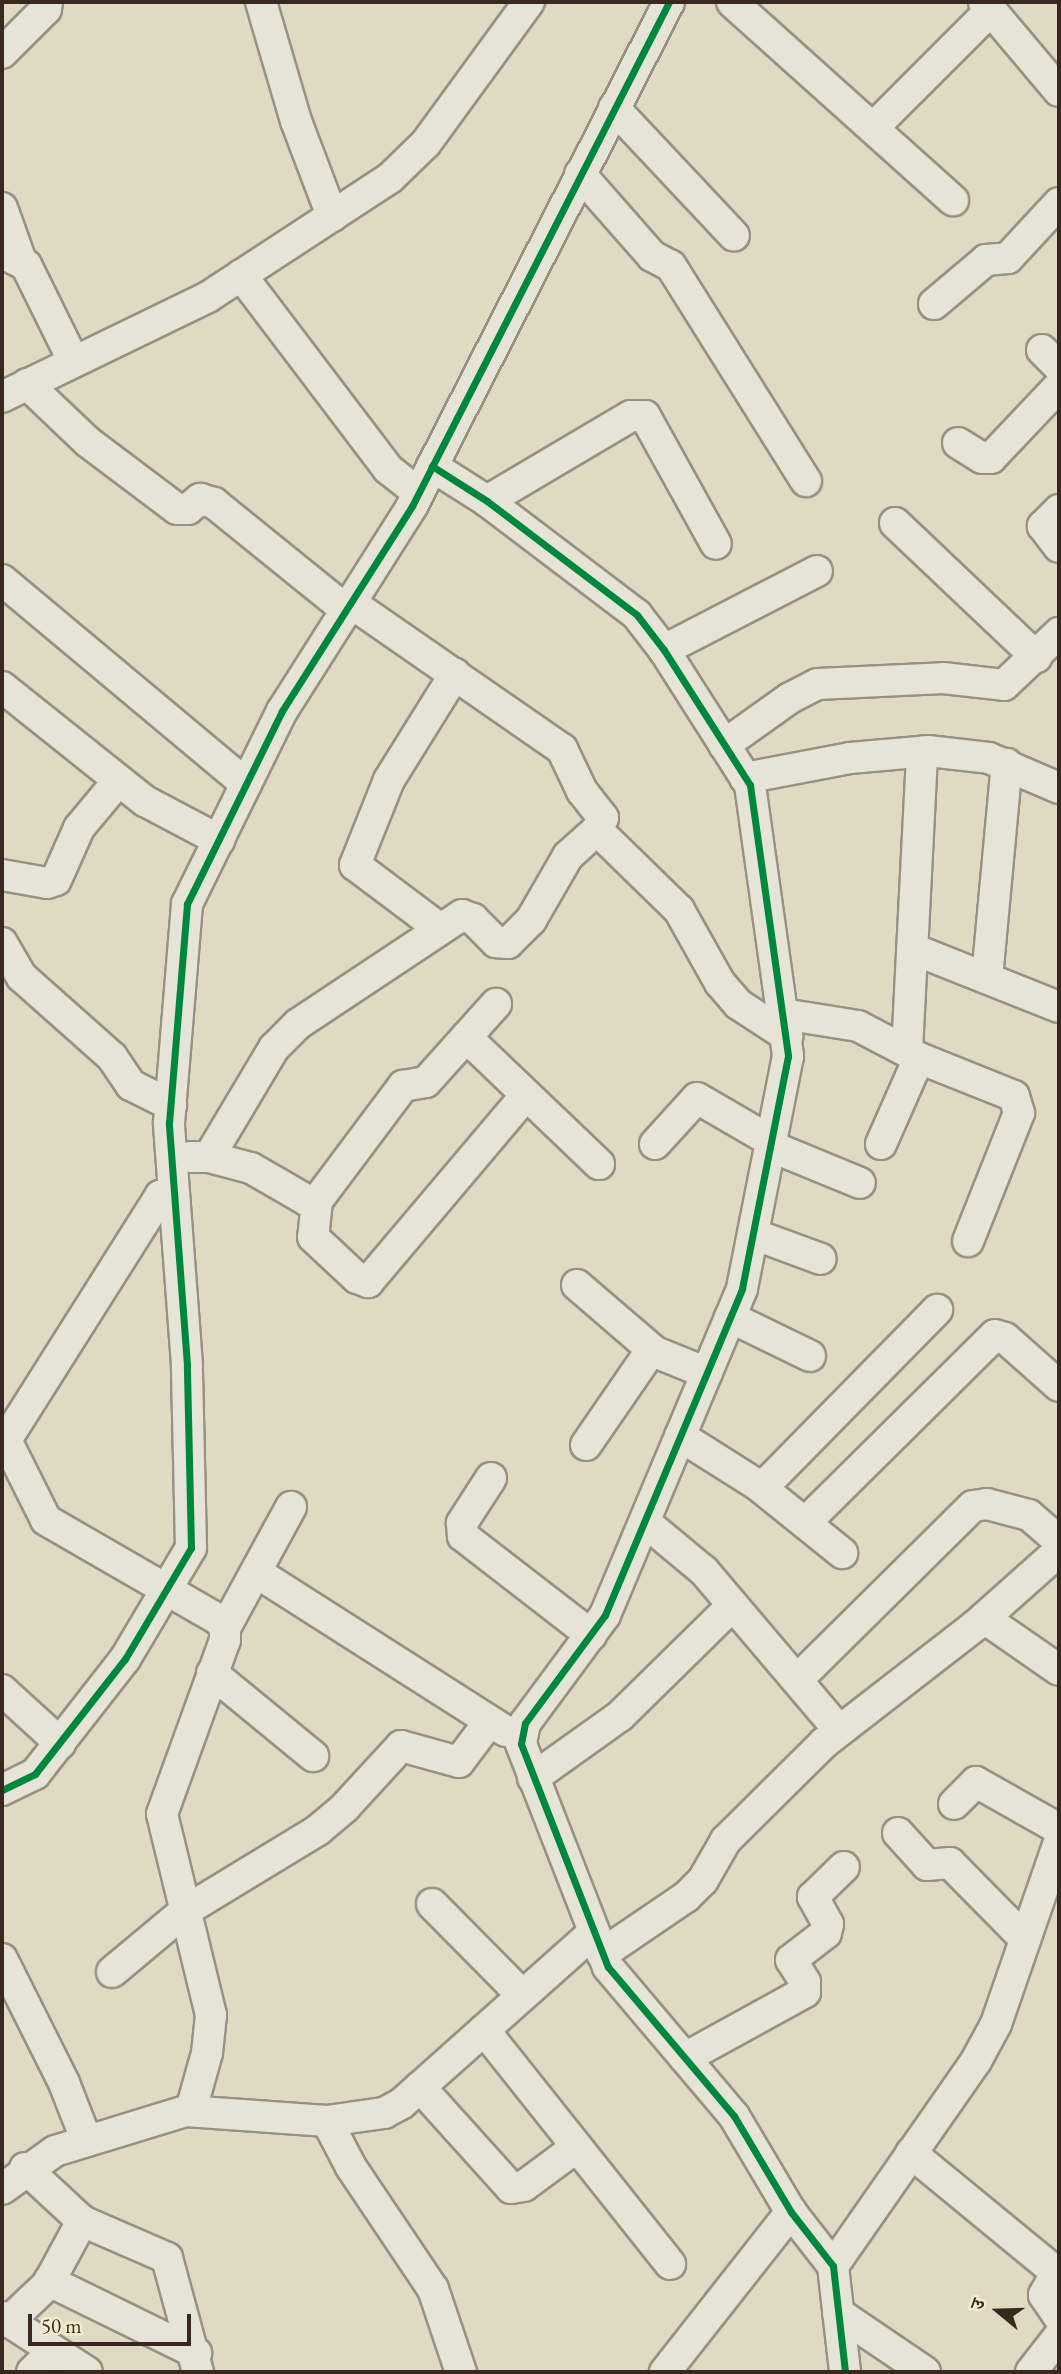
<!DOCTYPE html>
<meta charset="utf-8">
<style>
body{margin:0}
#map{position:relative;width:1061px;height:2374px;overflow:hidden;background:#e0dac2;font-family:"EB Garamond","Noto Serif Devanagari",serif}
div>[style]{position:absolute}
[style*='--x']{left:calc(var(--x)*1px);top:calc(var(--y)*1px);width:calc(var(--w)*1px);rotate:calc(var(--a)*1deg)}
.roads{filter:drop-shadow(2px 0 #979183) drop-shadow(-2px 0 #979183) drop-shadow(0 2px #979183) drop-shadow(0 -2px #979183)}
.minor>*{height:30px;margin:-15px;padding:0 15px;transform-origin:15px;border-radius:15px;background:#e6e3d7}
.cycleway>*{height:7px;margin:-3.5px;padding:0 3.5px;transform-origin:3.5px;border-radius:3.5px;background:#00873e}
span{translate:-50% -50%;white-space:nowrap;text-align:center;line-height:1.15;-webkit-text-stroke:5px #f3eccf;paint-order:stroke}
.frame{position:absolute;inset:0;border:4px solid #39281f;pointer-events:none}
.north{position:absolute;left:963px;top:2276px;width:70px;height:70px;-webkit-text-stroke:5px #f3eccf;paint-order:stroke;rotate:289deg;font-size:19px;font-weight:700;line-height:28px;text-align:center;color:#39281f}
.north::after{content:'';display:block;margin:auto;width:24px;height:32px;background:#39281f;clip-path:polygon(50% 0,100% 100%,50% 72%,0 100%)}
.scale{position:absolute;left:28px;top:2314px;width:163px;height:32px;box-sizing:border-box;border:4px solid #39281f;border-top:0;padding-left:9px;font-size:21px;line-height:24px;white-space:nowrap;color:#39281f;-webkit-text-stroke:5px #f3eccf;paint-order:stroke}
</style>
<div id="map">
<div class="roads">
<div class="minor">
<div style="--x:261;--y:2;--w:124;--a:73.6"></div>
<div style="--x:296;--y:121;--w:102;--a:69.2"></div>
<div style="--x:732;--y:2;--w:297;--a:41.9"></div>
<div style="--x:984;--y:2;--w:116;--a:49.9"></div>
<div style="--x:2;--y:53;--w:62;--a:-45"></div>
<div style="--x:46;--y:9;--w:7;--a:-82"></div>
<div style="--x:614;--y:108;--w:175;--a:46.8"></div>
<div style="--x:873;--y:128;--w:167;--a:-45"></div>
<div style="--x:580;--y:174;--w:109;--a:48.7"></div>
<div style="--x:652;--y:256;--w:21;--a:28"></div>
<div style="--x:671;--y:266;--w:254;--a:57.9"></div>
<div style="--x:2;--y:208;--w:56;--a:70.3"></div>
<div style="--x:2;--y:253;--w:27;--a:27"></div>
<div style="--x:26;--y:265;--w:106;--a:63.7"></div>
<div style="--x:241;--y:275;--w:243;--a:52.8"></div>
<div style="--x:388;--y:469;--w:39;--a:38"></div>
<div style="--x:934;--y:304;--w:68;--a:-40.2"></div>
<div style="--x:986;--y:260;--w:22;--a:-5"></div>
<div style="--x:1008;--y:258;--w:75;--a:-47.2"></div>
<div style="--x:1042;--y:350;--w:24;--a:45"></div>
<div style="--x:27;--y:384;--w:84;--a:43.6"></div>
<div style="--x:88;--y:442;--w:111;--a:37"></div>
<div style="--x:177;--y:509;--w:11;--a:0"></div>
<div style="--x:188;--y:509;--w:16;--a:-40"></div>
<div style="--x:200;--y:499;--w:15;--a:16"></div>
<div style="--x:214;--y:503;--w:170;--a:39"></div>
<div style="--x:2;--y:397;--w:229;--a:-25.9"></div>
<div style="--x:208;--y:297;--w:217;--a:-33.2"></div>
<div style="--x:390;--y:178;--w:50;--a:-44.2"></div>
<div style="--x:426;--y:143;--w:175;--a:-53.9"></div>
<div style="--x:958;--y:443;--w:28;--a:32"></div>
<div style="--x:982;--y:458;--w:9;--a:0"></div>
<div style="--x:991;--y:458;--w:99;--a:-46.6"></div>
<div style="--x:432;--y:466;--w:65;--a:32.5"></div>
<div style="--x:487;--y:501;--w:188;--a:37.2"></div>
<div style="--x:637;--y:615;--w:44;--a:52.4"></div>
<div style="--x:664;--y:650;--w:160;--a:57.5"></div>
<div style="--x:750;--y:785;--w:274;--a:82"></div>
<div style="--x:788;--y:1056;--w:237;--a:101.2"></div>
<div style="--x:742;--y:1289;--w:354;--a:112.8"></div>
<div style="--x:605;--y:1615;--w:134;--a:126.5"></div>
<div style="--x:525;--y:1723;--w:21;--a:101"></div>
<div style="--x:521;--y:1744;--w:239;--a:68.7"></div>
<div style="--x:608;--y:1967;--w:195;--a:49.8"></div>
<div style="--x:734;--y:2116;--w:112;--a:59.3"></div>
<div style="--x:791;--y:2212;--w:68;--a:52.1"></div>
<div style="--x:833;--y:2266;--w:107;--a:83.5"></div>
<div style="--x:487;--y:501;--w:167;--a:-30.6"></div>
<div style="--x:631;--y:416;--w:14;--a:0"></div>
<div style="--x:645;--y:416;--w:146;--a:61"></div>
<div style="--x:1059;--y:510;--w:23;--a:135"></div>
<div style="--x:1043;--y:526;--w:26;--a:53"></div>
<div style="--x:895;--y:523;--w:195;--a:43.5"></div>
<div style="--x:2;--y:580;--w:318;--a:39.9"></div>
<div style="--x:351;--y:603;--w:257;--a:34.7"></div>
<div style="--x:562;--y:749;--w:47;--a:64.5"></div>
<div style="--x:582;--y:791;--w:34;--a:52"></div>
<div style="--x:603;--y:818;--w:13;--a:117"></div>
<div style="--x:597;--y:830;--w:115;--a:44.3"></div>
<div style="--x:679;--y:910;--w:84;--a:60.7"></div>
<div style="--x:720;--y:983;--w:28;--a:49"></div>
<div style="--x:738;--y:1004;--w:59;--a:33.1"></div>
<div style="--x:664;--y:650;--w:172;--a:-27.3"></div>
<div style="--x:2;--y:687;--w:183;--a:38.6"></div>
<div style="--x:145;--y:801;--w:84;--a:27.8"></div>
<div style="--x:724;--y:745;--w:81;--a:-35.5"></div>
<div style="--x:790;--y:698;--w:31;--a:-27"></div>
<div style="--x:818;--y:684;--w:125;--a:-2.7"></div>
<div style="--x:943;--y:678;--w:61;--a:6.5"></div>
<div style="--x:1004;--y:685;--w:76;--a:-43.4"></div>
<div style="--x:745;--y:778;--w:107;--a:-10.8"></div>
<div style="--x:850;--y:758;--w:78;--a:-5.1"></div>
<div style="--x:928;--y:751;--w:61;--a:6.5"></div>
<div style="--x:989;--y:758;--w:76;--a:23.2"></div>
<div style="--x:2;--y:875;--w:46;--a:10.1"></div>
<div style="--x:47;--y:883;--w:9;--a:-18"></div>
<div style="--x:56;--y:880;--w:57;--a:-66.1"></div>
<div style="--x:79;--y:828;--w:62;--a:-50.2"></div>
<div style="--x:439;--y:928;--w:105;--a:-143.1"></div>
<div style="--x:355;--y:865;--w:92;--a:-68.2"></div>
<div style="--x:389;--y:780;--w:125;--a:-58.1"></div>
<div style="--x:2;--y:943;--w:39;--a:60"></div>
<div style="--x:22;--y:977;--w:120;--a:41.6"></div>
<div style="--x:112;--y:1057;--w:34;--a:56"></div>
<div style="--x:131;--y:1085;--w:45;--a:26.6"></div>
<div style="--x:913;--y:949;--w:157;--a:21.7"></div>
<div style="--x:987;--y:978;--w:215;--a:-84.7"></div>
<div style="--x:783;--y:1014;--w:76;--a:9.1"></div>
<div style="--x:858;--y:1026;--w:69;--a:27.7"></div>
<div style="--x:919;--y:1058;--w:102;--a:21.8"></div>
<div style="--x:1014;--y:1096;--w:18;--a:74"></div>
<div style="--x:1019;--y:1113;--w:138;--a:111.7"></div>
<div style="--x:466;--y:1037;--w:184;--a:43.7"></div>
<div style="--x:907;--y:1051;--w:300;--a:-87.1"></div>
<div style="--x:655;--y:1144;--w:62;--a:-47.6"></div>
<div style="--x:697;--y:1098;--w:86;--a:30.2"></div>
<div style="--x:881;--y:1144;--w:94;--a:-66.2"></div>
<div style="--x:770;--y:1146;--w:97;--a:22.3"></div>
<div style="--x:190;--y:1157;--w:19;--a:0"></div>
<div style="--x:209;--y:1157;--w:43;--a:14.7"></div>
<div style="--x:251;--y:1168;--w:66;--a:30.1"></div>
<div style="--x:308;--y:1201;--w:9;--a:0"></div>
<div style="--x:317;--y:1201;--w:144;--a:-53.2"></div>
<div style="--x:403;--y:1086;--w:23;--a:-10"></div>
<div style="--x:426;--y:1082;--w:105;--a:-48.1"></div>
<div style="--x:209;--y:1157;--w:127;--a:-59.2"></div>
<div style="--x:274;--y:1048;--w:34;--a:-45"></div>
<div style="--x:298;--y:1024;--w:197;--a:-33.6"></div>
<div style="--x:462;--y:915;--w:12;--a:20"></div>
<div style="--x:473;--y:919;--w:33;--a:45"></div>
<div style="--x:496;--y:942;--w:12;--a:5"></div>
<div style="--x:508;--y:943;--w:33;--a:-45"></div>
<div style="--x:531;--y:920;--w:74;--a:-60"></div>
<div style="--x:568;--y:856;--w:39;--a:-42"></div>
<div style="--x:317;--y:1201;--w:36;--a:96"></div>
<div style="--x:313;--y:1237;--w:60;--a:43"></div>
<div style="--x:357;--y:1278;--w:12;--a:20"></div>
<div style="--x:368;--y:1282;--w:245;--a:-49.8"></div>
<div style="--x:753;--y:1234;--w:72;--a:20.2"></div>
<div style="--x:577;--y:1285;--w:103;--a:40.7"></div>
<div style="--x:655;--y:1352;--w:56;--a:22"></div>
<div style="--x:730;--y:1317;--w:89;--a:26"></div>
<div style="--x:2;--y:1432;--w:98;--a:63.4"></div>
<div style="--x:46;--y:1520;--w:200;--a:30"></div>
<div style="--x:219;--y:1620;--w:10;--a:53"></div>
<div style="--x:225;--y:1628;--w:12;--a:90"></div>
<div style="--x:225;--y:1640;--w:185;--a:109.9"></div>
<div style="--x:162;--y:1814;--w:207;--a:76.3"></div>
<div style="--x:211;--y:2015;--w:38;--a:96"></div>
<div style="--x:207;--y:2053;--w:59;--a:105.7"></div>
<div style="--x:680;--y:1436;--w:93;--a:32.3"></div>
<div style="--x:759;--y:1486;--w:107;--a:38.9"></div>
<div style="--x:6;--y:1440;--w:289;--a:-57.7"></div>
<div style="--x:160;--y:1196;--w:16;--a:22"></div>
<div style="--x:586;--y:1445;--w:116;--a:-55.5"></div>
<div style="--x:491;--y:1478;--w:54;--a:122.8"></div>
<div style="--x:462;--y:1523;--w:13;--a:86"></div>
<div style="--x:463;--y:1536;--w:162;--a:37.7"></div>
<div style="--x:762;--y:1488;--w:250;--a:-45.5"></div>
<div style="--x:645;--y:1522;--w:77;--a:39.7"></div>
<div style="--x:704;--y:1571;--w:209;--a:49.7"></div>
<div style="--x:805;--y:1523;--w:267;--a:-44.7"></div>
<div style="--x:995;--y:1335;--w:10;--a:17"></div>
<div style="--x:1005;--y:1338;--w:72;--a:41.6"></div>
<div style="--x:256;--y:1572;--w:296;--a:32.5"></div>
<div style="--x:984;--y:1618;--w:91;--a:34.7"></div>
<div style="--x:225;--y:1628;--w:138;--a:-61.4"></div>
<div style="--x:212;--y:1673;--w:131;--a:39.4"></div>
<div style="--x:797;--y:1680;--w:247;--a:-44.7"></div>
<div style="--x:973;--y:1506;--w:14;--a:-8"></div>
<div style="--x:987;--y:1504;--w:43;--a:14.7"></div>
<div style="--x:1029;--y:1515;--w:40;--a:41"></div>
<div style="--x:2;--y:1690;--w:79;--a:42.4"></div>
<div style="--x:533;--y:1778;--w:107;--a:-35.5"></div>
<div style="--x:620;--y:1716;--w:158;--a:-44.5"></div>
<div style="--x:2;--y:1790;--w:37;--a:-26"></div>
<div style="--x:35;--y:1774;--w:146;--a:-52"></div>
<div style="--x:125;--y:1659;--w:129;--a:-59.3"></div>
<div style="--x:191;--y:1548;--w:183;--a:-91.3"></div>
<div style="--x:187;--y:1365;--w:243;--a:-94.3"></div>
<div style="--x:169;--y:1123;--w:220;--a:-85.3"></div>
<div style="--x:187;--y:904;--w:215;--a:-63.8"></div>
<div style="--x:282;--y:711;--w:243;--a:-57.6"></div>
<div style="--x:412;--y:506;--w:566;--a:-62.98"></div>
<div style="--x:954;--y:1804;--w:31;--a:-45"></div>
<div style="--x:976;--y:1782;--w:95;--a:29.5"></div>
<div style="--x:898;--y:1833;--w:43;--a:47.8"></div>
<div style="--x:927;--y:1865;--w:23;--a:-5"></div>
<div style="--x:950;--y:1863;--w:107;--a:45.4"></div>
<div style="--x:432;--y:1904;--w:128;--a:45.3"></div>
<div style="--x:602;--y:1954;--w:102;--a:-34.2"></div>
<div style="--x:686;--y:1897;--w:24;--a:-45"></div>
<div style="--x:703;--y:1880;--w:46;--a:-60.1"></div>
<div style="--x:726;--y:1840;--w:138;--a:-44.7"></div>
<div style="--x:824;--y:1743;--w:192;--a:-37.8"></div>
<div style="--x:976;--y:1625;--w:111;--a:-41.7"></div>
<div style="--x:2;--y:1959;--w:139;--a:63.4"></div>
<div style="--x:64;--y:2083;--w:60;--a:68.6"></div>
<div style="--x:112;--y:1972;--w:95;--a:-39.9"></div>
<div style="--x:185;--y:1911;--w:156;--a:-31.3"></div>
<div style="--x:318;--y:1830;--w:35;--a:-40"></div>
<div style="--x:345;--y:1807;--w:83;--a:-47.4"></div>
<div style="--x:401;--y:1746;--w:60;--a:15.4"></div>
<div style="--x:459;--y:1762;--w:50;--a:-53.1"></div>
<div style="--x:484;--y:2030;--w:299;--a:51.5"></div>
<div style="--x:685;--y:2058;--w:137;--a:-28.8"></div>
<div style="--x:805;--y:1992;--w:10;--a:-90"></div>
<div style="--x:805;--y:1982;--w:26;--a:-122"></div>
<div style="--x:791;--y:1960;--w:44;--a:-37.6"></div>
<div style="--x:826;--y:1933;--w:9;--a:-77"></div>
<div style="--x:828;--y:1924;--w:31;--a:-119"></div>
<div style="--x:813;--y:1897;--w:43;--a:-44.1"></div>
<div style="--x:420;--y:2087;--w:136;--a:48"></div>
<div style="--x:511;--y:2188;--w:13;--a:-9"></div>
<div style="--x:524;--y:2186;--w:62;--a:-36.5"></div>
<div style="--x:327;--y:2121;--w:52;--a:62.4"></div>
<div style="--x:351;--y:2167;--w:147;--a:56.1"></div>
<div style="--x:433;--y:2289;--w:88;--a:71.4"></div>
<div style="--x:911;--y:2153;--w:188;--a:39.4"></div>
<div style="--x:25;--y:2168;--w:78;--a:42.9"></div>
<div style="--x:82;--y:2221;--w:93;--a:23.5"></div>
<div style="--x:167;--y:2258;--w:118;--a:74.8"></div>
<div style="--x:2;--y:2189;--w:65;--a:-35.6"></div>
<div style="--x:55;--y:2151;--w:137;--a:-17"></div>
<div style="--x:186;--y:2111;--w:141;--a:4.1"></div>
<div style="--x:327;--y:2121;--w:58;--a:-8"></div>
<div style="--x:384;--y:2113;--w:19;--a:-28"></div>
<div style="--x:401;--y:2104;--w:256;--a:-41.7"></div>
<div style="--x:833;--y:2266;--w:250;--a:-55.1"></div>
<div style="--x:976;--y:2061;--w:42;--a:-61.6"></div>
<div style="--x:996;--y:2024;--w:193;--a:-70.9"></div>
<div style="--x:1059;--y:2268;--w:31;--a:119"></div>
<div style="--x:1044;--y:2295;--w:27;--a:56"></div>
<div style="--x:49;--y:2281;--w:164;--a:26.1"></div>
<div style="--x:838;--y:2313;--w:105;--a:34.1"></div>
<div style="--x:2;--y:2317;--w:101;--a:32.9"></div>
<div style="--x:8;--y:2322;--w:55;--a:-43.5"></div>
<div style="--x:48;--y:2284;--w:72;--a:-61.6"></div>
<div style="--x:32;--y:2372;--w:30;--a:-45"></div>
<div style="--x:665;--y:2372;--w:204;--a:-51.8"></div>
<div style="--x:1031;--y:2372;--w:46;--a:-52.1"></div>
</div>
</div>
<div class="cycleway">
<div style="--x:432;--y:466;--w:65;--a:32.5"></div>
<div style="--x:487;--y:501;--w:188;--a:37.2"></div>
<div style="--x:637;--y:615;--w:44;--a:52.4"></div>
<div style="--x:664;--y:650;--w:160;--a:57.5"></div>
<div style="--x:750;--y:785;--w:274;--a:82"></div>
<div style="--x:788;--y:1056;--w:237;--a:101.2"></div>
<div style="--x:742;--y:1289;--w:354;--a:112.8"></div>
<div style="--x:605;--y:1615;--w:134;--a:126.5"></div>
<div style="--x:525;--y:1723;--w:21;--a:101"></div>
<div style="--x:521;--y:1744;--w:239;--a:68.7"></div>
<div style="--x:608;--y:1967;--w:195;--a:49.8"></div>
<div style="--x:734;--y:2116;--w:112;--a:59.3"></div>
<div style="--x:791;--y:2212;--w:68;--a:52.1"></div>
<div style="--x:833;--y:2266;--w:107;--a:83.5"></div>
<div style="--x:2;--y:1790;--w:37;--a:-26"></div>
<div style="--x:35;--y:1774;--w:146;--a:-52"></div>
<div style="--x:125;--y:1659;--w:129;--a:-59.3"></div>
<div style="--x:191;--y:1548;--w:183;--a:-91.3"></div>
<div style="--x:187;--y:1365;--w:243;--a:-94.3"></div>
<div style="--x:169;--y:1123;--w:220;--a:-85.3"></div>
<div style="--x:187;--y:904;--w:215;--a:-63.8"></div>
<div style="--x:282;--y:711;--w:243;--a:-57.6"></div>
<div style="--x:412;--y:506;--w:566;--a:-62.98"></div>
</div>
<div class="frame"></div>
<div class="north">उ</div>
<div class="scale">50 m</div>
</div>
